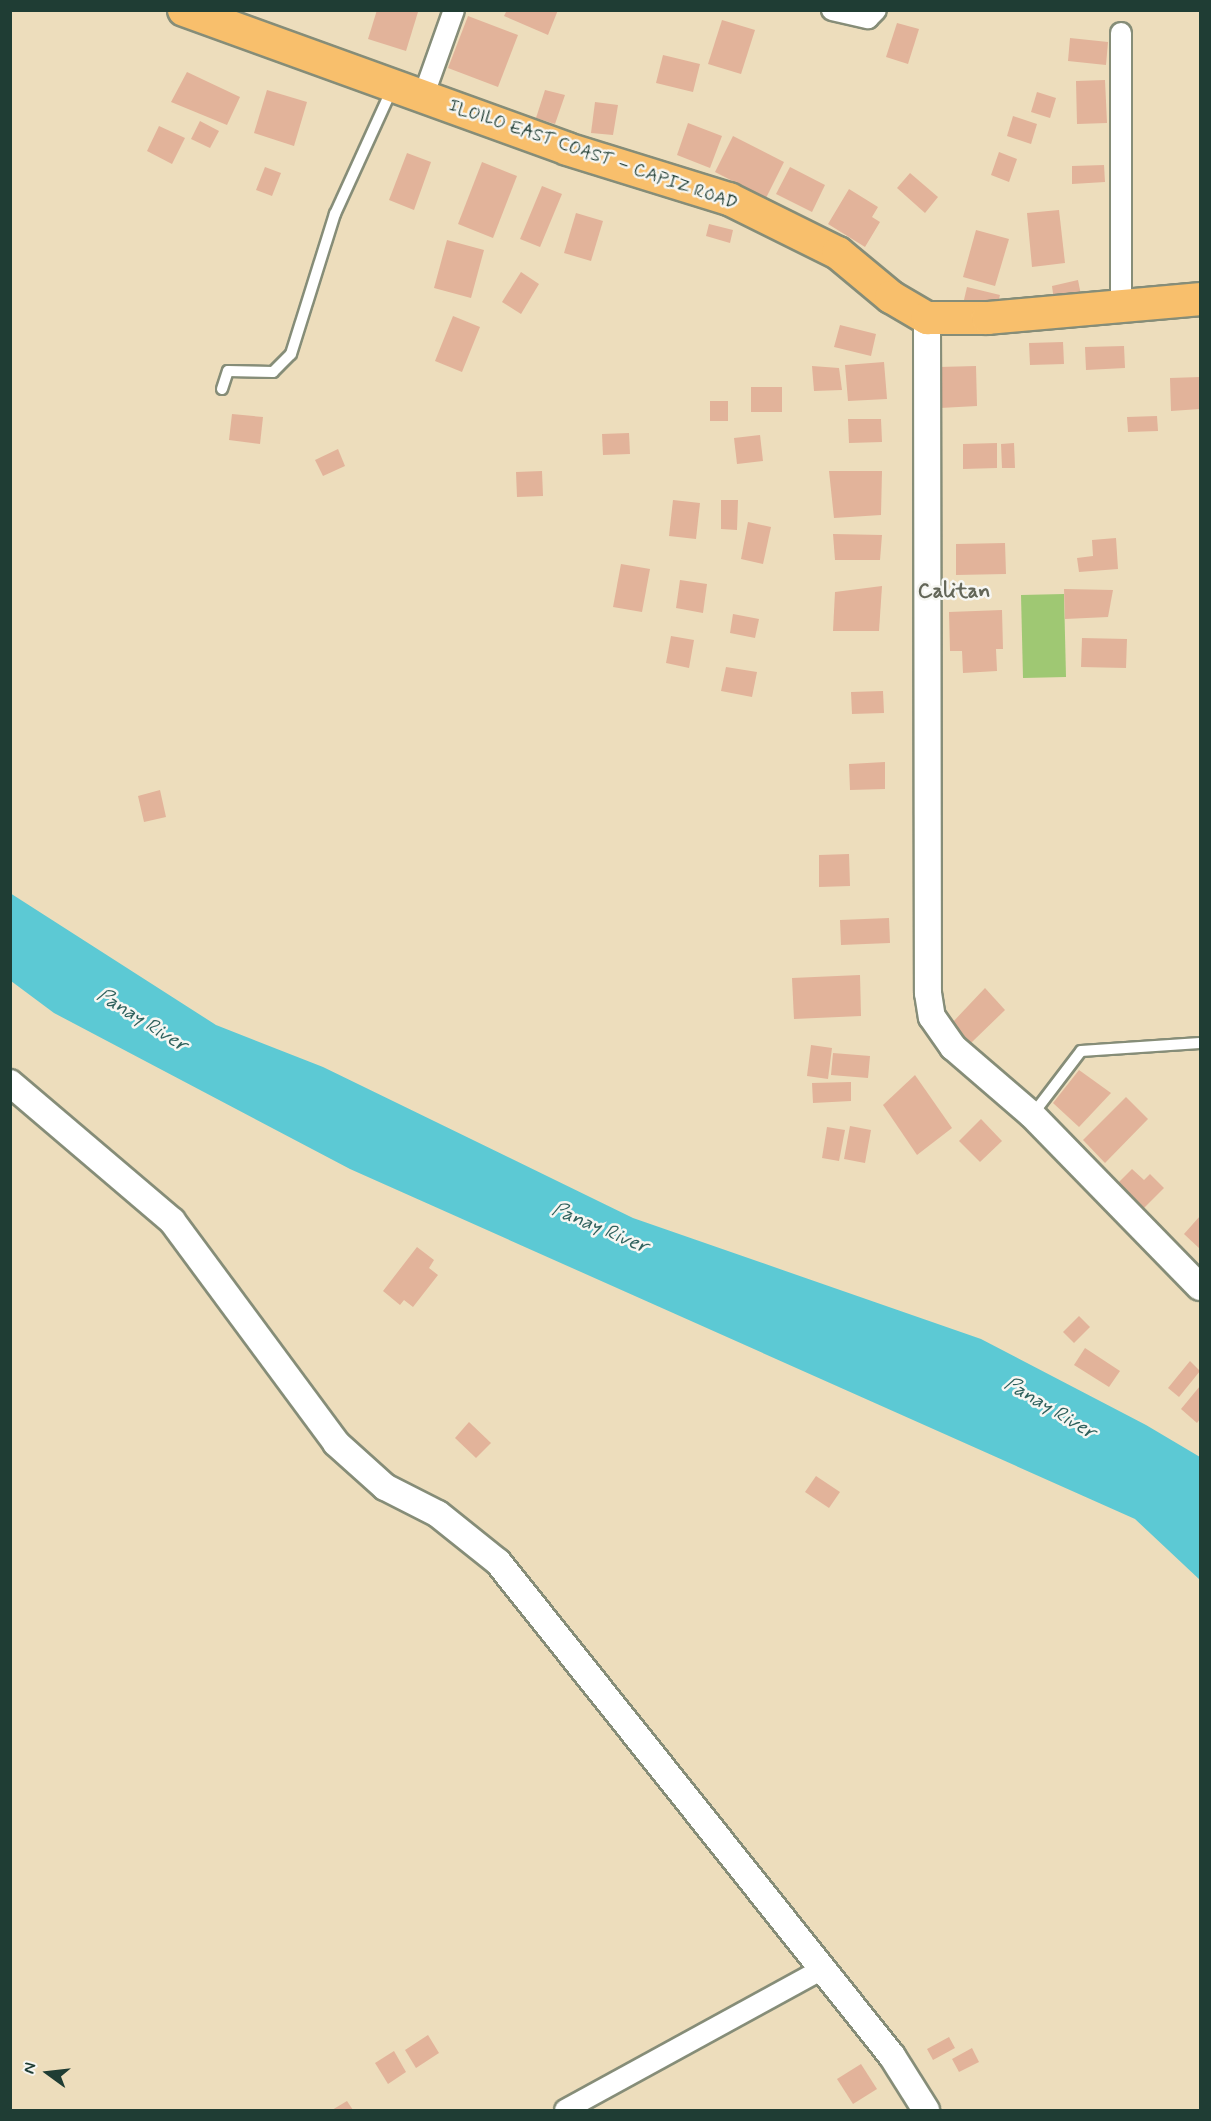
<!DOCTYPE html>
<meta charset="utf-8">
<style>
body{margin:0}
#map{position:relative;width:1211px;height:2121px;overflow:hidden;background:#edddbc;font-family:Mynerve,sans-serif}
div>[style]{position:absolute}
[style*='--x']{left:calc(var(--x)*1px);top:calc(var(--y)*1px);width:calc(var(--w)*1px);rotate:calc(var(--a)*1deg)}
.green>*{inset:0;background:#9fc873}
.water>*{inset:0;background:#5cc9d4}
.building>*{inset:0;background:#e2b39a}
.roads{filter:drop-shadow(2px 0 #868d78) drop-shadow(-2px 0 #868d78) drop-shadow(0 2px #868d78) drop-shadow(0 -2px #868d78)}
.service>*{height:10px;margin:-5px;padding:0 5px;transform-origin:5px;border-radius:5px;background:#fff}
.minor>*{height:20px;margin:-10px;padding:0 10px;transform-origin:10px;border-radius:10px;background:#fff}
.tertiary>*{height:26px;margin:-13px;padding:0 13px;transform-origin:13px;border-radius:13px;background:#fff}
.primary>*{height:32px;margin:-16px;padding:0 16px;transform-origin:16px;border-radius:16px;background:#f8bf6c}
span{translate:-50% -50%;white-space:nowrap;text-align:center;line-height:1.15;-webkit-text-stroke:5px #f6f6f2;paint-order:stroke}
.street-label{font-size:18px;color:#1f3d34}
.water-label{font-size:20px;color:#2e605c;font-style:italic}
.quarter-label{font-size:21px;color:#636658;font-weight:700}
.frame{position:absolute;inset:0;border:12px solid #1f3d34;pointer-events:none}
.north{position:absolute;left:18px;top:2043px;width:60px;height:60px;-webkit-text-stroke:4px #f6f6f2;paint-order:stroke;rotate:285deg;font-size:16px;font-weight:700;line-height:24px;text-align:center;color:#1f3d34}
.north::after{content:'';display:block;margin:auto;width:21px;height:27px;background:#1f3d34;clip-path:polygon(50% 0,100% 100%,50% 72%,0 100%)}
</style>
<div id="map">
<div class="green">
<div style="clip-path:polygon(1064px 594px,1066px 677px,1023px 678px,1021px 595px)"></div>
</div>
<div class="water">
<div style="clip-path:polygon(10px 893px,216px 1025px,323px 1067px,633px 1218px,981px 1339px,1146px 1425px,1200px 1457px,1200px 1580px,1135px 1519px,350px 1169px,54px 1013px,11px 981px)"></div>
</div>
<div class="building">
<div style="clip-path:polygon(377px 10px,418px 12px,406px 51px,368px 39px)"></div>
<div style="clip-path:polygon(507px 10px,558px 10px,548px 35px,504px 16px)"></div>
<div style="clip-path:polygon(468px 16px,518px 35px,498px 87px,448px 68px)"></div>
<div style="clip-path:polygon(722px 20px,755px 30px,741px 74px,708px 64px)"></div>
<div style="clip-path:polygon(897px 23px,919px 29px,908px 64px,886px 57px)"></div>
<div style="clip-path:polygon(1070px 38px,1108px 42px,1106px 65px,1068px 61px)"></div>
<div style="clip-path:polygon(663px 55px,700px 64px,693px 92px,656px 83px)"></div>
<div style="clip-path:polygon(187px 72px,240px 97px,227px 125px,171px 102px)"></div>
<div style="clip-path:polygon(1105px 80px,1107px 123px,1077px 124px,1076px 81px)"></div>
<div style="clip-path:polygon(267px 90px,307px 102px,294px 146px,254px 133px)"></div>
<div style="clip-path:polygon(545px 90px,565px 95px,555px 124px,536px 118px)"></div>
<div style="clip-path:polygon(1037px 92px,1056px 98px,1050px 118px,1031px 112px)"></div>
<div style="clip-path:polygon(595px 102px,618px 105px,613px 135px,591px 133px)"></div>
<div style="clip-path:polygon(1013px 116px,1037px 124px,1031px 144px,1007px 136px)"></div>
<div style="clip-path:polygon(200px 121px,219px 131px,210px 148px,191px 139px)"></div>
<div style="clip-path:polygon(688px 123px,722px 136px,710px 168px,677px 155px)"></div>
<div style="clip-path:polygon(159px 126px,185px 138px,172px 164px,147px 151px)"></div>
<div style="clip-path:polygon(733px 136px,784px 162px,766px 198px,715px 172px)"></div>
<div style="clip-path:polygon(999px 152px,1017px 159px,1009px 182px,991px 175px)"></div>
<div style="clip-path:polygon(407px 153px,431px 162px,414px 210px,389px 200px)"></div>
<div style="clip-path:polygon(482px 162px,517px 176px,493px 238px,458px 224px)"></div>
<div style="clip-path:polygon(1104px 165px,1105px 182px,1072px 184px,1072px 166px)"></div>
<div style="clip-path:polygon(265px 167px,281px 173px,272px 196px,256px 190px)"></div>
<div style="clip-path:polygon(790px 167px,825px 185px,812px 212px,776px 194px)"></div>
<div style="clip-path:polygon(910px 173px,938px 197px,925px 213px,897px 188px)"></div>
<div style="clip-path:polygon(542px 186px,562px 194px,540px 247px,520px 239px)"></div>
<div style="clip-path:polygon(849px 189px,878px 207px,872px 217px,880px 222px,865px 247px,828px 224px)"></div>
<div style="clip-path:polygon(1059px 210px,1065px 263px,1032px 267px,1027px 213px)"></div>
<div style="clip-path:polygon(576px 213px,603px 221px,591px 261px,564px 253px)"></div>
<div style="clip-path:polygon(709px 224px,733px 230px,730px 243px,706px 236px)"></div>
<div style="clip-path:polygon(976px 230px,1009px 239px,995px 286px,963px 277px)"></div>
<div style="clip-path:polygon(447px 240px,484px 250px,471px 298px,434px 288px)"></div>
<div style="clip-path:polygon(521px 272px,539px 284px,521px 314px,502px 302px)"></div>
<div style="clip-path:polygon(1078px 280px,1081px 295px,1054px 301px,1052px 286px)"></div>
<div style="clip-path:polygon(967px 287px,1000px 295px,996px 312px,963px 304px)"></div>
<div style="clip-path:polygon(453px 316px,480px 327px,462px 372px,435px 361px)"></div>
<div style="clip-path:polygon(840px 325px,876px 334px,871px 356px,834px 347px)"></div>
<div style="clip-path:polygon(1063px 342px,1064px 364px,1030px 365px,1029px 343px)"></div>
<div style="clip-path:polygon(1124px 346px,1125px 368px,1086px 370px,1085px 347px)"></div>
<div style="clip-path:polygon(884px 362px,887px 399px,848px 401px,845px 365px)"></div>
<div style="clip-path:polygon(812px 366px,839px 368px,842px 390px,814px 391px)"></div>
<div style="clip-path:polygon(976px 366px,977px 406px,940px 408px,939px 367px)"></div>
<div style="clip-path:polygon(1200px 377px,1200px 409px,1171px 411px,1170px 378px)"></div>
<div style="clip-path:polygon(751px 387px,782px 387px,782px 412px,751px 412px)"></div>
<div style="clip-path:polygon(710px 401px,728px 401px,728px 421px,710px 421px)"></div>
<div style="clip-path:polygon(232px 414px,263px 417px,260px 444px,229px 440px)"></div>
<div style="clip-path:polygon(1157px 416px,1158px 431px,1128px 432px,1127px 417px)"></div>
<div style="clip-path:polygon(848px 419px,881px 419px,882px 442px,849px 443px)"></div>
<div style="clip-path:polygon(629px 433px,630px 454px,603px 455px,602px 434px)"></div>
<div style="clip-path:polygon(760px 435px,763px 461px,737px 464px,734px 438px)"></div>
<div style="clip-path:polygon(997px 443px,997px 468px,963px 469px,963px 444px)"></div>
<div style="clip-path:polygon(1014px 443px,1015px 468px,1002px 468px,1001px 444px)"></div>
<div style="clip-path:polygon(338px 449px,345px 466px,323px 476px,315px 460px)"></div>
<div style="clip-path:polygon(542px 471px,543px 496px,517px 497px,516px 472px)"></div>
<div style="clip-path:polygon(829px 471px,882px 471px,881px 515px,834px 518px)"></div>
<div style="clip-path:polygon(673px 500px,700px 503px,696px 539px,669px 536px)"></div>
<div style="clip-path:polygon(721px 500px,738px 500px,737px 530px,721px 529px)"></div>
<div style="clip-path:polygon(748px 522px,771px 527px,763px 564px,741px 559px)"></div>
<div style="clip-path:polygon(833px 534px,882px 535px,880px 560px,835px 560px)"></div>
<div style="clip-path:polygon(1116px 538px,1118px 569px,1079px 572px,1077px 558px,1093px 556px,1092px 540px)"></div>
<div style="clip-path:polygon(1005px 543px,1006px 574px,956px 575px,956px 544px)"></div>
<div style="clip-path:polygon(621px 564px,650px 569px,642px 612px,613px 607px)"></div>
<div style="clip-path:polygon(680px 580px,707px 584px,703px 613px,676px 608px)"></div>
<div style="clip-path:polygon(882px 586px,879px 631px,833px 631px,835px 592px)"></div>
<div style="clip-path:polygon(1064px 589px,1113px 590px,1108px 617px,1065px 619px)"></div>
<div style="clip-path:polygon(1002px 610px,1003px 649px,996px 649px,997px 671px,963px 673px,962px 651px,950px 651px,949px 612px)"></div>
<div style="clip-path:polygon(733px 614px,759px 619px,755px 638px,730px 633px)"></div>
<div style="clip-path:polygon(671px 636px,694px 640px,689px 668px,666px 663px)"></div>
<div style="clip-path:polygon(1082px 638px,1127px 639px,1126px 668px,1081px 667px)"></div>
<div style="clip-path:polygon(726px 667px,757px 672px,752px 697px,721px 691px)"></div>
<div style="clip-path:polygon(883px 691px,884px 713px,852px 714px,851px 692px)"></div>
<div style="clip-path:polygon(885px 762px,885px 789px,850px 790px,849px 764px)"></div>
<div style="clip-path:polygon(160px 790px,166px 817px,144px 822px,138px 796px)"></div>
<div style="clip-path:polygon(849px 854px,850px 886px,819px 887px,819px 855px)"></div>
<div style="clip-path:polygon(889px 918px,890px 943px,841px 945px,840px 920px)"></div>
<div style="clip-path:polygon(860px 975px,861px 1016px,794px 1019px,792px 978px)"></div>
<div style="clip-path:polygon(985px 988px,1005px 1010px,971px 1043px,951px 1024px)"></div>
<div style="clip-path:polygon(811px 1045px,832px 1048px,828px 1079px,807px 1076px)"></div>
<div style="clip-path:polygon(833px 1053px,870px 1056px,868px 1078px,831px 1075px)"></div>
<div style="clip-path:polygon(1079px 1070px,1111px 1093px,1079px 1127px,1053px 1103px)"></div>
<div style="clip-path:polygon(915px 1075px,952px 1128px,917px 1155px,883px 1105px)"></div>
<div style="clip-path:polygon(851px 1082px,851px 1101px,813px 1103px,812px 1083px)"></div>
<div style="clip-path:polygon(1126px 1097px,1148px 1119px,1105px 1163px,1083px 1140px)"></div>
<div style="clip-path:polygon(981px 1119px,1002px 1141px,980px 1162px,959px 1141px)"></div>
<div style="clip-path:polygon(850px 1126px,871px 1130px,865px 1163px,844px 1159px)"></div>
<div style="clip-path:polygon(827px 1127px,845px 1130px,839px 1161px,822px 1158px)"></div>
<div style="clip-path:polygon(1132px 1169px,1144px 1180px,1150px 1174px,1164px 1188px,1140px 1212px,1115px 1186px)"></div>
<div style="clip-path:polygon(1200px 1216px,1200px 1249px,1184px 1234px)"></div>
<div style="clip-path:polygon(417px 1247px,434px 1260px,429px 1268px,438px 1275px,413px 1307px,404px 1300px,400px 1305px,383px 1291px)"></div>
<div style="clip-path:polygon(1079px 1316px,1090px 1327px,1074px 1343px,1063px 1332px)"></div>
<div style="clip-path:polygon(1085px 1348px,1120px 1371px,1109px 1387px,1074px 1365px)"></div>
<div style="clip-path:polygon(1190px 1361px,1200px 1371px,1179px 1397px,1168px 1388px)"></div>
<div style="clip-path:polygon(1200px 1386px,1200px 1419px,1197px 1423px,1181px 1409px)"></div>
<div style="clip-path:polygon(469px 1422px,491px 1443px,476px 1458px,455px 1438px)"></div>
<div style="clip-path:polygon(816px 1476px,840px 1492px,829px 1508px,805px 1492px)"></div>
<div style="clip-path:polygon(428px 2035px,439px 2053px,416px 2068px,405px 2050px)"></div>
<div style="clip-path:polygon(949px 2037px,955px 2048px,933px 2060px,927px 2049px)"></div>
<div style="clip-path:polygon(972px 2048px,979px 2062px,959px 2072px,952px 2059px)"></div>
<div style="clip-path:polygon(394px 2051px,406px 2072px,388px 2084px,375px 2063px)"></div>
<div style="clip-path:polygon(861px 2064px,877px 2089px,853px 2104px,837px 2079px)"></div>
<div style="clip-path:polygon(347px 2101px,353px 2110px,332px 2110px)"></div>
</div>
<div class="roads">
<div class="service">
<div style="--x:222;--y:389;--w:19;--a:-72"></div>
<div style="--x:228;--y:371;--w:45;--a:1.3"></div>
<div style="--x:273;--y:372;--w:25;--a:-45"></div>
<div style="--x:291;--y:354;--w:147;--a:-72.6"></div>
<div style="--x:335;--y:214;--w:140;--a:-65.5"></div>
<div style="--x:1033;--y:1114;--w:79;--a:-52.7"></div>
<div style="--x:1081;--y:1051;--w:119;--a:-3.8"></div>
</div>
<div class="minor">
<div style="--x:832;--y:10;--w:37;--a:13"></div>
<div style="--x:868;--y:18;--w:11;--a:-45"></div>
<div style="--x:423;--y:97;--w:92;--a:-70.4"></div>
<div style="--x:1121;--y:305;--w:272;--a:-90"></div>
<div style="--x:565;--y:2110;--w:295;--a:-28.7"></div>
</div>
<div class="tertiary">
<div style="--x:927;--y:318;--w:675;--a:89.92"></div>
<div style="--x:928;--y:993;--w:24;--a:81"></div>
<div style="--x:932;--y:1017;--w:37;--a:55"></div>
<div style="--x:953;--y:1047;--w:104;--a:40.7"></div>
<div style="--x:1032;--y:1115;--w:240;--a:45.7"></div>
<div style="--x:10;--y:1083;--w:213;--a:40.4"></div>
<div style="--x:172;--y:1221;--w:276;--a:53.5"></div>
<div style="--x:336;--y:1443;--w:66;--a:41.9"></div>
<div style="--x:385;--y:1487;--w:59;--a:27"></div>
<div style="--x:438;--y:1514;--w:77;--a:38.7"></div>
<div style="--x:498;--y:1562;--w:632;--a:51.43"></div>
<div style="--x:892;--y:2056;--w:64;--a:57.8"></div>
</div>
<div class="primary">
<div style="--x:184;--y:10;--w:407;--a:19.9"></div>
<div style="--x:567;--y:149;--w:170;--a:17.2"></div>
<div style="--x:729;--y:199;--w:122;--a:26.4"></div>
<div style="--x:838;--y:253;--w:69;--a:39.7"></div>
<div style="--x:891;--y:297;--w:42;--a:30.3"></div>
<div style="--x:927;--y:318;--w:61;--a:0"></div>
<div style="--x:988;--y:318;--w:213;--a:-5.1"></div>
</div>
</div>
<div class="street-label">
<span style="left:593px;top:155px;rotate:19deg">ILOILO EAST COAST – CAPIZ ROAD</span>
</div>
<div class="water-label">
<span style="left:142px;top:1020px;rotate:32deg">Panay River</span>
<span style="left:600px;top:1228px;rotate:23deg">Panay River</span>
<span style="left:1050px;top:1408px;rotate:31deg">Panay River</span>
</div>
<div class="quarter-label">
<span style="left:954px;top:591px">Calitan</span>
</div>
<div class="frame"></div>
<div class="north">N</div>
</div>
